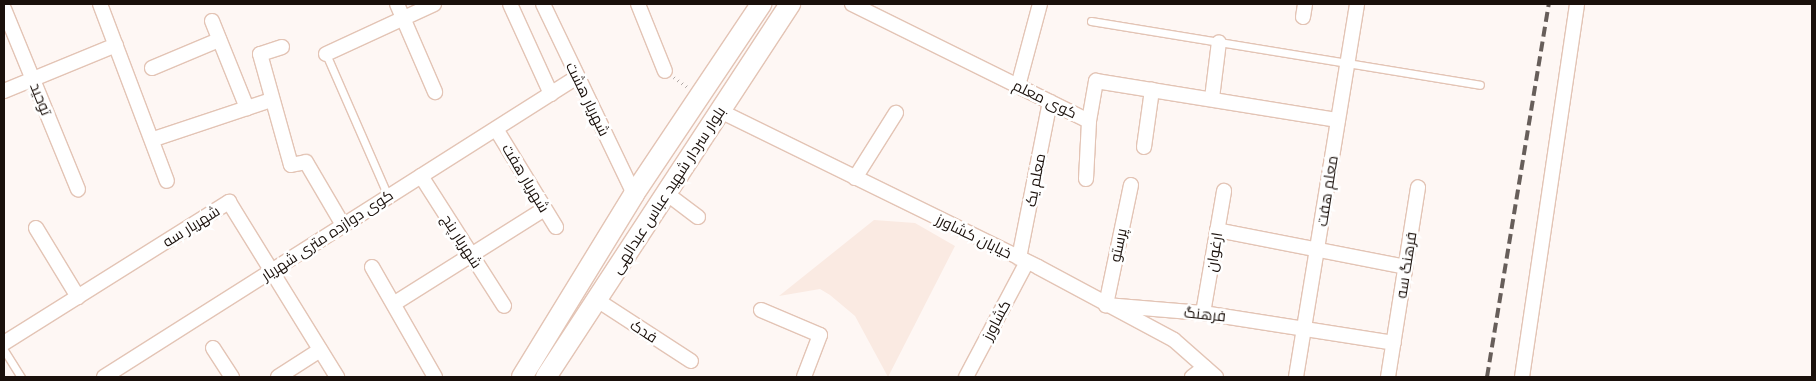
<!DOCTYPE html>
<meta charset="utf-8">
<style>
body{margin:0}
#map{position:relative;width:1816px;height:381px;overflow:hidden;background:#fef7f4;font-family:"Space Grotesk",Cairo,sans-serif}
div>[style]{position:absolute}
[style*='--x']{left:calc(var(--x)*1px);top:calc(var(--y)*1px);width:calc(var(--w)*1px);rotate:calc(var(--a)*1deg)}
.built>*{inset:0;background:#faeae2}
.path>*{height:2.5px;margin-top:-1.25px;transform-origin:0;background:repeating-linear-gradient(90deg,#ada5a2 0 1px,transparent 0 5px)}
.roads{filter:drop-shadow(1px 0 #e3c4b5) drop-shadow(-1px 0 #e3c4b5) drop-shadow(0 1px #e3c4b5) drop-shadow(0 -1px #e3c4b5)}
.lane>*{height:7px;margin:-3.5px;padding:0 3.5px;transform-origin:3.5px;border-radius:3.5px;background:#fff}
.street>*{height:14px;margin:-7px;padding:0 7px;transform-origin:7px;border-radius:7px;background:#fff}
.secondary>*{height:20px;margin:-10px;padding:0 10px;transform-origin:10px;border-radius:10px;background:#fff}
.rail>*{height:4px;margin-top:-2px;transform-origin:0;background:repeating-linear-gradient(90deg,#675e5a 0 10px,transparent 0 15px)}
span{translate:-50% -50%;white-space:nowrap;text-align:center;line-height:1.15;-webkit-text-stroke:5px #fff;paint-order:stroke}
.street-label{font-size:15px;color:#1a100b}
.frame{position:absolute;inset:0;border:5px solid #1a100b;pointer-events:none}
</style>
<div id="map">
<div class="built">
<div style="clip-path:polygon(874px 220px,915px 223px,955px 246px,888px 377px,855px 316px,830px 295px,820px 289px,779px 296px)"></div>
</div>
<div class="path">
<div style="--x:674;--y:77;--w:17;--a:36"></div>
</div>
<div class="roads">
<div class="lane">
<div style="--x:1091;--y:21;--w:394;--a:9.3"></div>
<div style="--x:326;--y:54;--w:155;--a:66.4"></div>
<div style="--x:4;--y:350;--w:32;--a:58"></div>
</div>
<div class="street">
<div style="--x:100;--y:4;--w:189;--a:69.3"></div>
<div style="--x:397;--y:4;--w:96;--a:66.6"></div>
<div style="--x:510;--y:4;--w:99;--a:65.5"></div>
<div style="--x:543;--y:4;--w:211;--a:64.4"></div>
<div style="--x:638;--y:4;--w:72;--a:68.1"></div>
<div style="--x:852;--y:4;--w:264;--a:26.3"></div>
<div style="--x:1089;--y:121;--w:41;--a:-80.1"></div>
<div style="--x:1096;--y:81;--w:245;--a:9.2"></div>
<div style="--x:4;--y:9;--w:195;--a:67.7"></div>
<div style="--x:1303;--y:17;--w:13;--a:-81"></div>
<div style="--x:212;--y:21;--w:94;--a:68.1"></div>
<div style="--x:282;--y:47;--w:23;--a:162"></div>
<div style="--x:260;--y:54;--w:115;--a:74.4"></div>
<div style="--x:291;--y:165;--w:15;--a:-11"></div>
<div style="--x:306;--y:162;--w:73;--a:59.6"></div>
<div style="--x:326;--y:54;--w:119;--a:-24.8"></div>
<div style="--x:152;--y:68;--w:73;--a:-22.7"></div>
<div style="--x:1018;--y:86;--w:85;--a:-75"></div>
<div style="--x:4;--y:91;--w:121;--a:-22.3"></div>
<div style="--x:1212;--y:98;--w:56;--a:-82.9"></div>
<div style="--x:720;--y:111;--w:354;--a:26.1"></div>
<div style="--x:1038;--y:267;--w:154;--a:28.2"></div>
<div style="--x:1174;--y:340;--w:56;--a:41.4"></div>
<div style="--x:496;--y:129;--w:115;--a:58.5"></div>
<div style="--x:154;--y:139;--w:123;--a:-18.4"></div>
<div style="--x:1144;--y:147;--w:58;--a:-82"></div>
<div style="--x:421;--y:176;--w:154;--a:57.4"></div>
<div style="--x:855;--y:178;--w:77;--a:-57.8"></div>
<div style="--x:1086;--y:179;--w:58;--a:-87"></div>
<div style="--x:1131;--y:185;--w:123;--a:101.8"></div>
<div style="--x:1106;--y:305;--w:97;--a:4.7"></div>
<div style="--x:1203;--y:313;--w:193;--a:8.9"></div>
<div style="--x:666;--y:193;--w:40;--a:37"></div>
<div style="--x:36;--y:228;--w:81;--a:58.7"></div>
<div style="--x:1217;--y:230;--w:192;--a:11.1"></div>
<div style="--x:1019;--y:258;--w:159;--a:-78.8"></div>
<div style="--x:372;--y:267;--w:127;--a:60.2"></div>
<div style="--x:597;--y:300;--w:112;--a:33"></div>
<div style="--x:395;--y:303;--w:176;--a:-32.2"></div>
<div style="--x:761;--y:310;--w:64;--a:23"></div>
<div style="--x:820;--y:335;--w:45;--a:110.9"></div>
<div style="--x:1203;--y:313;--w:124;--a:-80.2"></div>
<div style="--x:4;--y:343;--w:266;--a:-32.1"></div>
<div style="--x:229;--y:202;--w:206;--a:58.3"></div>
<div style="--x:213;--y:348;--w:35;--a:57"></div>
<div style="--x:104;--y:377;--w:560;--a:-32.38"></div>
<div style="--x:278;--y:377;--w:50;--a:-32.7"></div>
<div style="--x:966;--y:377;--w:130;--a:-62.1"></div>
<div style="--x:1192;--y:377;--w:16;--a:-38"></div>
<div style="--x:1296;--y:377;--w:378;--a:-80.7"></div>
<div style="--x:1388;--y:377;--w:192;--a:-81"></div>
<div style="--x:1522;--y:377;--w:377;--a:-81.6"></div>
</div>
<div class="secondary">
<div style="--x:522;--y:377;--w:215;--a:-58.5"></div>
<div style="--x:634;--y:194;--w:229;--a:-56.2"></div>
<div style="--x:546;--y:377;--w:446;--a:-56.8"></div>
</div>
</div>
<div class="rail">
<div style="--x:1487;--y:377;--w:378;--a:-80.6"></div>
</div>
<div class="street-label">
<span style="left:41px;top:99px;rotate:68deg">توحید</span>
<span style="left:588px;top:99px;rotate:64deg">شهریار هشت</span>
<span style="left:1045px;top:99px;rotate:26deg">کوی معلم</span>
<span style="left:526px;top:178px;rotate:59deg">شهریار هفت</span>
<span style="left:1035px;top:180px;rotate:-79deg">معلم یک</span>
<span style="left:668px;top:190px;rotate:-57deg">بلوار سردار شهید عباس عبدالهی</span>
<span style="left:1327px;top:191px;rotate:-81deg">معلم هفت</span>
<span style="left:191px;top:226px;rotate:-32deg">شهریار سه</span>
<span style="left:327px;top:235px;rotate:-33deg">کوی دوازده متری شهریار</span>
<span style="left:974px;top:236px;rotate:26deg">خیابان کشاورز</span>
<span style="left:462px;top:241px;rotate:57deg">شهریار پنج</span>
<span style="left:1118px;top:245px;rotate:-78deg">پرستو</span>
<span style="left:1214px;top:252px;rotate:-81deg">ارغوان</span>
<span style="left:1406px;top:265px;rotate:-81deg">فرهنگ سه</span>
<span style="left:1205px;top:314px;rotate:6deg">فرهنگ</span>
<span style="left:996px;top:320px;rotate:-62deg">کشاورز</span>
<span style="left:644px;top:331px;rotate:33deg">فدک</span>
</div>
<div class="frame"></div>
</div>
